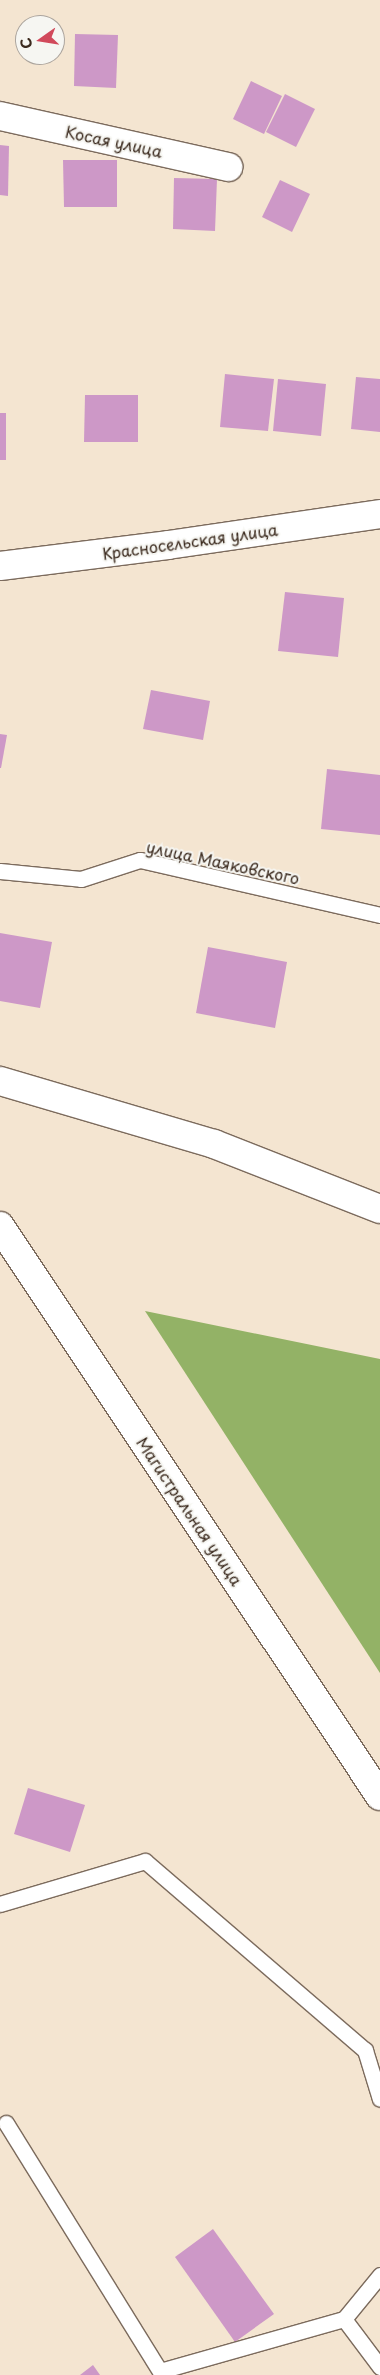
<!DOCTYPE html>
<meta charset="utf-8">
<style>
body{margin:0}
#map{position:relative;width:380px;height:2375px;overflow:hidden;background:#f4e5d1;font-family:"Playpen Sans",sans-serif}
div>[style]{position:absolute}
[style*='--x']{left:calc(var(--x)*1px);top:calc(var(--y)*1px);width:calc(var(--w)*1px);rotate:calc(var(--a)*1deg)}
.forest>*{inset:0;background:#93b266}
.building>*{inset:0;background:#cd98c7}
.roads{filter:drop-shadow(1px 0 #7c6b5d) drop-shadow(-1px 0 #7c6b5d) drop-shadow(0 1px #7c6b5d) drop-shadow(0 -1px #7c6b5d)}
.service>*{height:15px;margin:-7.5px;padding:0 7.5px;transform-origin:7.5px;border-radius:7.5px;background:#fff}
.minor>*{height:28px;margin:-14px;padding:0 14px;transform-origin:14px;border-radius:14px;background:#fff}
.tertiary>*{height:28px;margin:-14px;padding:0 14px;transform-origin:14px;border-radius:14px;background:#fff}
span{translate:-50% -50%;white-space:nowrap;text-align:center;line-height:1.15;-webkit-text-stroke:4px #f6f6f2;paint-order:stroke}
.street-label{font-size:16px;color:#3b2a1e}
.north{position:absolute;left:15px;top:15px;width:50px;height:50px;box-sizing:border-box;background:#f6f6f2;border:1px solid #aba49d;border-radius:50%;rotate:257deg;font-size:14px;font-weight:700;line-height:20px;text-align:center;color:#3b2a1e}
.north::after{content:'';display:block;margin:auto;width:18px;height:22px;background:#d1495b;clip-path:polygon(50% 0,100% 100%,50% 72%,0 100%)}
</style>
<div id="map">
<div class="forest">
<div style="clip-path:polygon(145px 1311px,380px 1359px,380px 1673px)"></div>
</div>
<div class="building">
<div style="clip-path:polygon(75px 34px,118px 35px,116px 88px,74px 86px)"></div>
<div style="clip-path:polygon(251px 81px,282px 96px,264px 134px,233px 119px)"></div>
<div style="clip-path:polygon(285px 94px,315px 109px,296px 147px,266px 132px)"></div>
<div style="clip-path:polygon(0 145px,9px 146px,8px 196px,0 195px)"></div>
<div style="clip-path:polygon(63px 160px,117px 160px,117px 207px,64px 207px)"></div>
<div style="clip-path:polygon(174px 178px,217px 179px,215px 231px,173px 229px)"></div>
<div style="clip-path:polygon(280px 180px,310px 194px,292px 232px,262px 217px)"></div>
<div style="clip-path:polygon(225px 374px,274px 379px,268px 431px,220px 427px)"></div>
<div style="clip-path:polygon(356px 377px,380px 379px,380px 432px,351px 429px)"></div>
<div style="clip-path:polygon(278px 379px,326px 384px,321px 436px,273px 431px)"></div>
<div style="clip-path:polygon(85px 395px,138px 395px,138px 442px,84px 442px)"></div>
<div style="clip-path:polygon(0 413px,6px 413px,6px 460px,0 460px)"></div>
<div style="clip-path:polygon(285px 592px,344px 598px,338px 657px,278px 651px)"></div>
<div style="clip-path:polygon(151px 690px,210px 701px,203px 740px,143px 729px)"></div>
<div style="clip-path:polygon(0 734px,7px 735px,1px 768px,0 768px)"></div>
<div style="clip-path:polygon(327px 769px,380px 775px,380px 835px,321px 829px)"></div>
<div style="clip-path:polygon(0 933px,52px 942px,40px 1008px,0 1001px)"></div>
<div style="clip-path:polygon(208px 947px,287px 962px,275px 1028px,196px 1013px)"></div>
<div style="clip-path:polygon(28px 1788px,85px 1805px,70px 1852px,14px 1834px)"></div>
<div style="clip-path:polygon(213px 2229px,274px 2314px,235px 2342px,175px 2257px)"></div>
<div style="clip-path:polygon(93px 2365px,100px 2375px,80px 2375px)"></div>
</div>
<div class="roads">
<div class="service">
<div style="--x:0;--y:871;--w:81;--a:5.6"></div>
<div style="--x:81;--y:879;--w:62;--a:-17.9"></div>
<div style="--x:140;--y:860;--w:246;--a:12.9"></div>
<div style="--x:0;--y:1904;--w:151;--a:-16.5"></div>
<div style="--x:145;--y:1861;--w:290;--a:40.7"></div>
<div style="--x:365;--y:2050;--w:51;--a:73"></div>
<div style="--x:6;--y:2123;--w:292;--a:58.2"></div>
<div style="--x:160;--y:2371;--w:191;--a:-15.8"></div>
<div style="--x:344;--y:2319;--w:57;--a:-50.7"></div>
<div style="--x:344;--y:2319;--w:60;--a:53.1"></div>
</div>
<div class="minor">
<div style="--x:0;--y:116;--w:234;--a:12.6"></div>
<div style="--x:0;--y:566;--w:169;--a:-7.1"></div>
<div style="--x:168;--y:545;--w:214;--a:-8.3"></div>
<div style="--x:0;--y:1081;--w:223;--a:16.4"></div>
<div style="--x:214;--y:1144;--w:178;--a:21.4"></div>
</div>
<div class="tertiary">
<div style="--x:0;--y:1226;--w:685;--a:56.31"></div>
</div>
</div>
<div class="street-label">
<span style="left:114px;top:141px;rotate:12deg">Косая улица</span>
<span style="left:190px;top:541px;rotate:-8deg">Красносельская улица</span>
<span style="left:223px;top:862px;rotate:12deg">улица Маяковского</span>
<span style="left:190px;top:1511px;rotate:56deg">Магистральная улица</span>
</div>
<div class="north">С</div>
</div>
